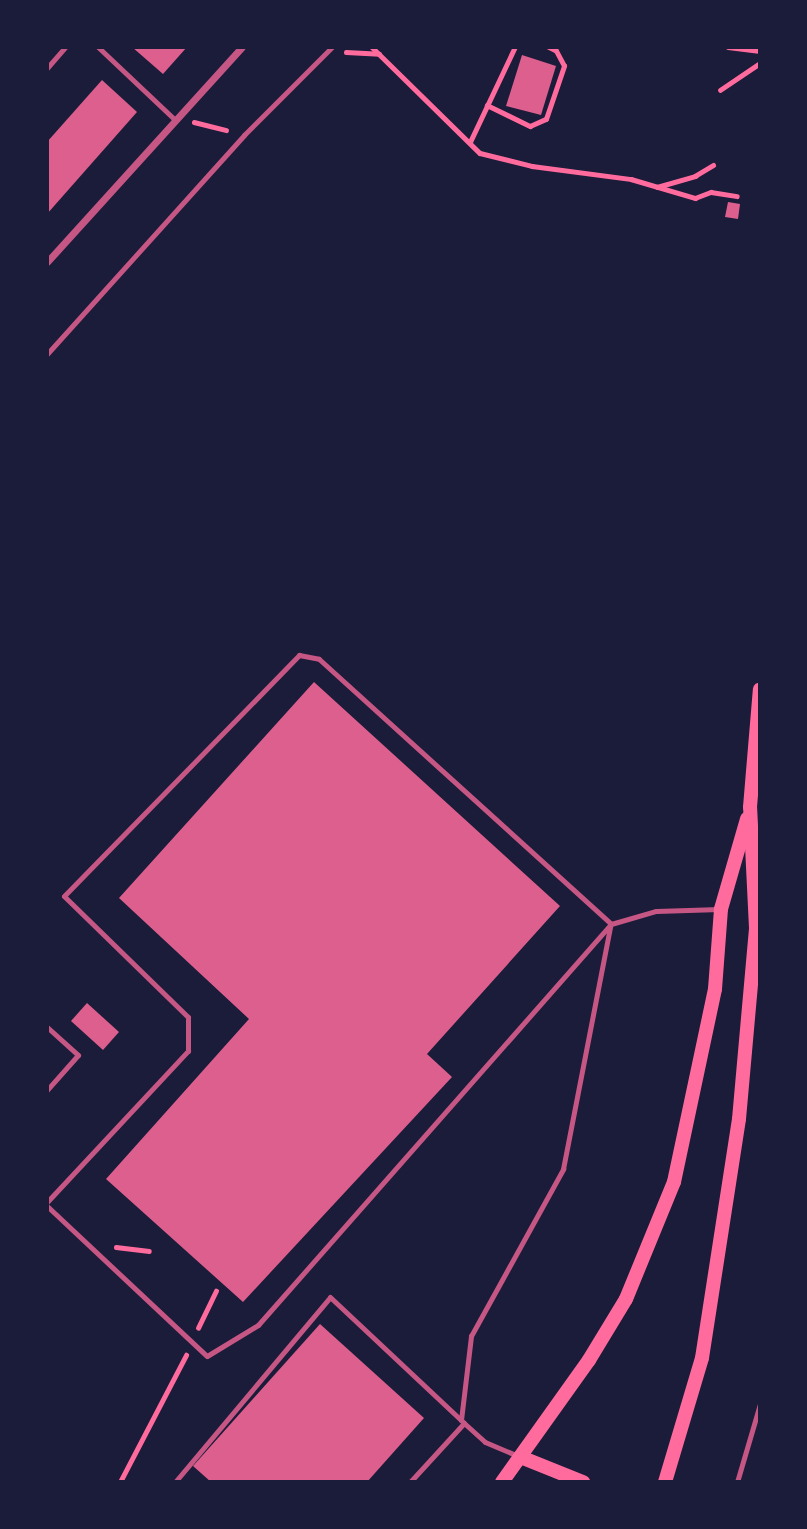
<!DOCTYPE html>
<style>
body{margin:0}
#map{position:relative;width:807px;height:1529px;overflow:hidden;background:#1b1b3a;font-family:Lora,serif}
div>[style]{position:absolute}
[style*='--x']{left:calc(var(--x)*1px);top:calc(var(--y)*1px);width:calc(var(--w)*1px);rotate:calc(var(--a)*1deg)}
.building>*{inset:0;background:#dd5f8e}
.path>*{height:4.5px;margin:-2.25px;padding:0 2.25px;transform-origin:2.25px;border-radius:2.25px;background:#ff6b9d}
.service>*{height:5px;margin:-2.5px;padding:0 2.5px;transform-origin:2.5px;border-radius:2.5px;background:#c65784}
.minor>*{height:7px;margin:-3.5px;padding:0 3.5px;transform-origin:3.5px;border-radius:3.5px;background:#c65784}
.secondary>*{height:14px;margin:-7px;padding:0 7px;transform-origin:7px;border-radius:7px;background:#ff6b9d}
span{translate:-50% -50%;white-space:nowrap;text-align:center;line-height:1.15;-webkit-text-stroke:7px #1b1b3a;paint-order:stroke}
.frame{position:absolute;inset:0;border:49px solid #1b1b3a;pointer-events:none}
</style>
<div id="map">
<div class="building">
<div style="clip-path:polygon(132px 47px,187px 47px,163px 74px)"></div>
<div style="clip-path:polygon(522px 55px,556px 66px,541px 115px,506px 106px)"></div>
<div style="clip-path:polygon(102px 80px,137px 112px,47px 214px,47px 142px)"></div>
<div style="clip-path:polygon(728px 202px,740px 204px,738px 219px,725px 217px)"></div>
<div style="clip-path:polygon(314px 682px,560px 906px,427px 1054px,452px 1077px,243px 1302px,106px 1179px,249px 1019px,119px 898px)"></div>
<div style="clip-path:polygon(87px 1003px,119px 1032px,103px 1050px,71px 1021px)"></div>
<div style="clip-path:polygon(320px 1324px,424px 1418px,367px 1482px,211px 1482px,193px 1466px)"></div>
</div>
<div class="path">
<div style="--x:372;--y:47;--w:151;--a:44.5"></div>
<div style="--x:480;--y:153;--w:54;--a:14"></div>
<div style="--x:532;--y:166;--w:100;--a:7.5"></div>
<div style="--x:631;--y:179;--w:67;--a:16.5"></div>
<div style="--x:695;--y:198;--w:17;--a:-21"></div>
<div style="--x:711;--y:192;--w:26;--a:9"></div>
<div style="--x:728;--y:47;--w:32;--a:7"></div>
<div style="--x:346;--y:52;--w:33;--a:3"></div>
<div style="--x:720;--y:90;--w:48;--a:-34"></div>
<div style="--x:487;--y:105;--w:48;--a:26"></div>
<div style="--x:530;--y:126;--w:17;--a:-24"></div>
<div style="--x:546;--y:119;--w:56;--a:-71.2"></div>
<div style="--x:564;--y:66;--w:17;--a:-118"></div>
<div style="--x:556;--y:51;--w:9;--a:-153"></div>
<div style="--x:194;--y:122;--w:33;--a:14"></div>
<div style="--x:470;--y:142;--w:105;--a:-64.7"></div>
<div style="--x:657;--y:187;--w:40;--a:-16"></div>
<div style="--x:695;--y:176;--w:21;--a:-31"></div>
<div style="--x:116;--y:1247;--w:33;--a:7"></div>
<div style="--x:198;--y:1328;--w:41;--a:-64.1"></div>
<div style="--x:120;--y:1482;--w:143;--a:-62.5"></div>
</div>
<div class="service">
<div style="--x:98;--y:47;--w:103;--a:43.4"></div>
<div style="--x:47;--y:68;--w:28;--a:-49"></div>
<div style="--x:47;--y:354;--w:295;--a:-48"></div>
<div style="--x:244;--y:135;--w:124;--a:-45"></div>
<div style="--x:47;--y:1027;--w:42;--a:42.1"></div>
<div style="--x:78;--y:1055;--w:47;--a:131.5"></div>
<div style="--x:47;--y:1202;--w:207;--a:-47"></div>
<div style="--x:188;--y:1051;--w:34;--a:-90"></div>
<div style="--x:188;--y:1017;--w:173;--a:-135.7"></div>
<div style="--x:64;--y:896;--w:337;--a:-45.7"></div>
<div style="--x:299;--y:655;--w:20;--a:11"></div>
<div style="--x:319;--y:659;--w:394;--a:42.2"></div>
<div style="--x:47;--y:1206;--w:219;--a:43.2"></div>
<div style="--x:207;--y:1356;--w:60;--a:-31.3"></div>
<div style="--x:258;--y:1325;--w:534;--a:-48.64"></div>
<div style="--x:611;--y:924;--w:47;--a:-16.1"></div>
<div style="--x:656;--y:911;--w:64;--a:-1.8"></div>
<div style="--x:461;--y:1420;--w:85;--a:-83.2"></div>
<div style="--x:471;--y:1336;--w:191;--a:-61.1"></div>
<div style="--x:563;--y:1169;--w:247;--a:-79"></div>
<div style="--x:175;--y:1482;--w:241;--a:-50"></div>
<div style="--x:330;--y:1297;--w:184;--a:43.2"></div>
<div style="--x:410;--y:1482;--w:80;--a:-47.5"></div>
<div style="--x:464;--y:1423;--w:28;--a:42"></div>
<div style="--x:485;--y:1442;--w:38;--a:23"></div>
<div style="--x:737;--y:1482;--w:81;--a:-73.6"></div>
</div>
<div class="minor">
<div style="--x:47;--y:262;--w:290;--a:-47.8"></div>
</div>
<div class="secondary">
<div style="--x:523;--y:1458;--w:65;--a:21.8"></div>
<div style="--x:502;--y:1482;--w:150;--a:-54.5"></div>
<div style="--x:589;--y:1360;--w:71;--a:-58.8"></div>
<div style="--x:626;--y:1299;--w:126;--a:-67.7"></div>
<div style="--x:674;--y:1182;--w:197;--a:-78"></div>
<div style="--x:715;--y:989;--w:80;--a:-85.7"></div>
<div style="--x:721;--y:909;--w:94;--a:-73.9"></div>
<div style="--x:665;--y:1482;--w:129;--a:-73.4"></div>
<div style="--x:702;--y:1358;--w:242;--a:-81.2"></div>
<div style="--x:739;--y:1119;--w:192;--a:-84.9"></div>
<div style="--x:756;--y:928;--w:121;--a:-92.8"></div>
<div style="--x:750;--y:807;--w:118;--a:-85.2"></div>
</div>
<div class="frame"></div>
</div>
